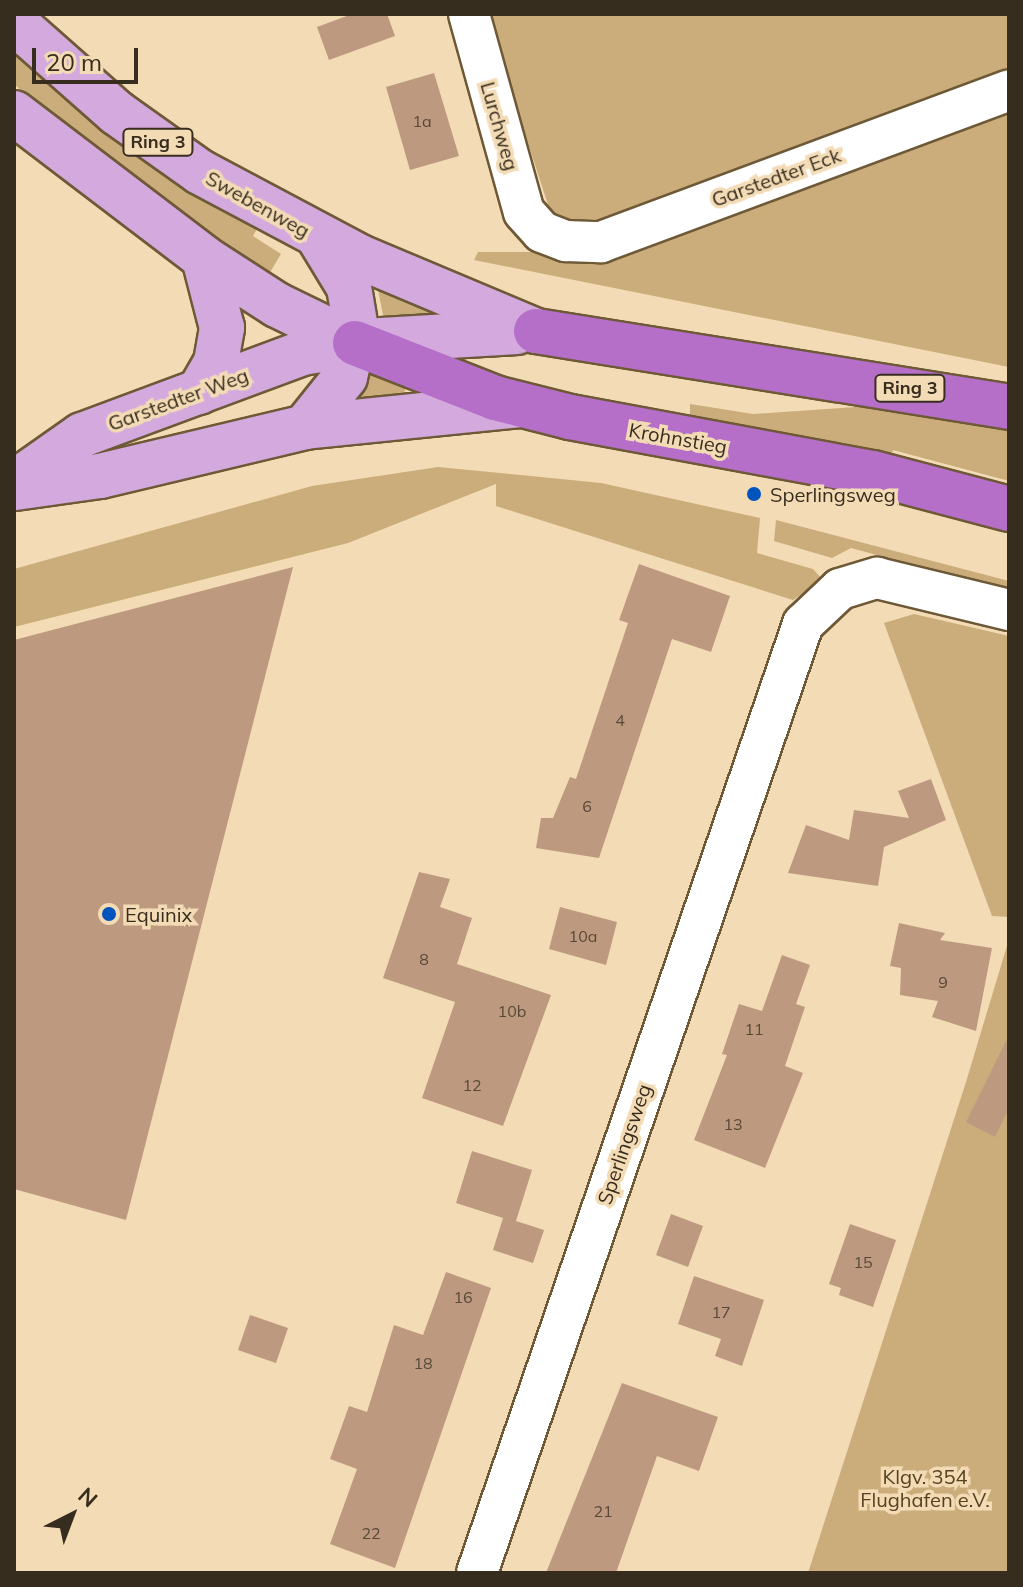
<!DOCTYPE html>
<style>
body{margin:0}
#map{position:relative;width:1023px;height:1587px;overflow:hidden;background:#f3dbb5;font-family:Mulish,sans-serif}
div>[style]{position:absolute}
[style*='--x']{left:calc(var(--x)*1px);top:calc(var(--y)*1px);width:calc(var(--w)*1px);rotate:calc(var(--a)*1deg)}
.green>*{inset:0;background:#cbac7b}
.building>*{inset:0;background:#bd9a7f}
.roads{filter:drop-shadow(2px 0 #6e5937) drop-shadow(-2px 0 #6e5937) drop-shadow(0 2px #6e5937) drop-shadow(0 -2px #6e5937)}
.minor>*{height:40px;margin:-20px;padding:0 20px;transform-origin:20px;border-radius:20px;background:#fff}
.major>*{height:44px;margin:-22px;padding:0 22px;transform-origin:22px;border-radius:22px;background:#d3a9de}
.highway>*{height:44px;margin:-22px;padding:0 22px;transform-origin:22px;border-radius:22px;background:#b56fc8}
.dots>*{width:22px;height:22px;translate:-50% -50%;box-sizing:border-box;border:4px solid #f3dbb5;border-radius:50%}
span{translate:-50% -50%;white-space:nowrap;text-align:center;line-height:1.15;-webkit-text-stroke:7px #f3dbb5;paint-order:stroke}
.number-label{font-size:16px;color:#584837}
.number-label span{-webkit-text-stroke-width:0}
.shield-label span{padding:2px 6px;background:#f3dbb5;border:2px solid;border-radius:6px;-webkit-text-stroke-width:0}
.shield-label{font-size:18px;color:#372d1f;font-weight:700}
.street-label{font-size:20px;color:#372d1f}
.poi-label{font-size:20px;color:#372d1f}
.left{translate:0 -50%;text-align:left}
.park-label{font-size:20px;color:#574220}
.frame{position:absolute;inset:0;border:16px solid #372d1f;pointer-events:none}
.north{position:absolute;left:32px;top:1475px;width:80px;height:80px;-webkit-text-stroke:6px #f3dbb5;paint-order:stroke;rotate:42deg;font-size:22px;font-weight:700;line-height:32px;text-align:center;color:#372d1f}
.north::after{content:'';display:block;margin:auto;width:28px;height:36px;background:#372d1f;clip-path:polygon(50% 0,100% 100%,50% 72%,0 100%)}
.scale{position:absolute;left:32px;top:48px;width:106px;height:36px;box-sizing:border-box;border:4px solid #372d1f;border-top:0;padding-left:10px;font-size:24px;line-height:28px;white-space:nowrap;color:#372d1f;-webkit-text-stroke:6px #f3dbb5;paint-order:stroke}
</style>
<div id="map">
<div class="green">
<div style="clip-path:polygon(486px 14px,1009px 14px,1009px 367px,474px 260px,478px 252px,535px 252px,553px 220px)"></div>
<div style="clip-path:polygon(14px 48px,258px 227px,253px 236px,281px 254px,269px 274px,183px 220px,43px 110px,14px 84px)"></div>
<div style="clip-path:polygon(384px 285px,448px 309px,446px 318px,383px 315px,378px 290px)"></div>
<div style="clip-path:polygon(373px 372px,406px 387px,403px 396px,351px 402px,356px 377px)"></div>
<div style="clip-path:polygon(690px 404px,753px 414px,899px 404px,1009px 426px,1009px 481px,893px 450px,891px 455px,690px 420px)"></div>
<div style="clip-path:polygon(438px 467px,601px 483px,760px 518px,757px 553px,813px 569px,823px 580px,793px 600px,496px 506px,496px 484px,348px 543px,14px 627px,14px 569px,312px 486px)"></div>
<div style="clip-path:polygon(776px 520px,1009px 581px,1009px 591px,851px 548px,832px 558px,774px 541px)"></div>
<div style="clip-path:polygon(914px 614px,1009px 636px,1009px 917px,992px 916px,884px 623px)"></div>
<div style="clip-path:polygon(1009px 939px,1009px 1573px,808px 1573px,966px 1082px)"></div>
</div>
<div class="building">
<div style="clip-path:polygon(352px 14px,387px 14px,395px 36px,329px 60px,317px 27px)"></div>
<div style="clip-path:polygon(434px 73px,459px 156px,410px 170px,386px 87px)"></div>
<div style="clip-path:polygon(639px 564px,730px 596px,711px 652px,672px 639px,599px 858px,536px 848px,541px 818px,553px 818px,570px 777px,576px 779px,628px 623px,619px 620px)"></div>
<div style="clip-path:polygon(293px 567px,126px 1220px,14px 1189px,14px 640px)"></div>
<div style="clip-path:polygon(931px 779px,946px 820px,884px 847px,878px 886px,788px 873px,806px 825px,849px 840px,854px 810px,909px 818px,898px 791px)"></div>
<div style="clip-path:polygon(419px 872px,450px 879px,440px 907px,472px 918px,457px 964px,551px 995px,503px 1126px,422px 1098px,455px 1002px,383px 978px)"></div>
<div style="clip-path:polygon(560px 907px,617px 922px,606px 965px,549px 949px)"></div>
<div style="clip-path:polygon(899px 923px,945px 933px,940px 940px,992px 948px,976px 1031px,932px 1017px,938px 1001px,900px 995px,901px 968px,890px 966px)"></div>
<div style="clip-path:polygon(782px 955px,810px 965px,796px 1004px,805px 1007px,785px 1066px,803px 1073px,765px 1168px,694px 1140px,727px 1055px,722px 1054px,739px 1004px,762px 1011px)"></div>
<div style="clip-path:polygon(1009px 1035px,1009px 1108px,995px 1137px,966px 1122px)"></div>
<div style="clip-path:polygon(472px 1151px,532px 1170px,516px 1221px,544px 1230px,533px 1263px,493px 1250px,503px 1218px,456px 1203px)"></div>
<div style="clip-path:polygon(671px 1214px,703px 1226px,688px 1267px,656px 1255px)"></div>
<div style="clip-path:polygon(850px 1224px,896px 1240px,873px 1307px,839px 1295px,841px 1288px,829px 1284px)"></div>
<div style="clip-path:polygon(446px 1272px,491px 1288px,395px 1568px,330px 1544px,357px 1469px,330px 1459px,349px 1406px,367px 1412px,394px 1325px,423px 1335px)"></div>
<div style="clip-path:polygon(694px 1276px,764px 1300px,742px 1366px,715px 1356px,721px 1339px,678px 1324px)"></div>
<div style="clip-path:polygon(250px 1315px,288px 1328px,276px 1363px,238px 1350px)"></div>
<div style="clip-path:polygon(622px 1383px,718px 1417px,699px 1471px,657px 1456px,616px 1573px,546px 1573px)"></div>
</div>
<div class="roads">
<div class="minor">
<div style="--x:469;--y:14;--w:205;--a:74.5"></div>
<div style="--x:524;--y:212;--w:27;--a:48"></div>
<div style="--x:542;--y:232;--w:26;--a:21"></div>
<div style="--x:566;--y:241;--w:35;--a:2"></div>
<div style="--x:601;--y:242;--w:435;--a:-20.4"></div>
<div style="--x:477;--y:1573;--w:1003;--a:-71.04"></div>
<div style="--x:803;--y:624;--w:51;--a:-43.4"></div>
<div style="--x:840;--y:589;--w:39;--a:-17"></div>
<div style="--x:877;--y:578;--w:136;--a:13.6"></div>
</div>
<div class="major">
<div style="--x:14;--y:22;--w:137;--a:41.5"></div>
<div style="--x:117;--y:113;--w:102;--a:35.4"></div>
<div style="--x:200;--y:172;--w:181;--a:28"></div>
<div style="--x:360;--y:257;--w:191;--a:22.8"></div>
<div style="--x:14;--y:113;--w:239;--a:37.3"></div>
<div style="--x:204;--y:258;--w:87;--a:32.8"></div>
<div style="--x:277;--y:305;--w:87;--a:26"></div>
<div style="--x:199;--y:392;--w:34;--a:-60"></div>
<div style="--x:216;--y:362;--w:35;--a:-80"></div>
<div style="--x:222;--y:328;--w:72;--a:-104.4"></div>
<div style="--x:305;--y:427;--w:64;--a:-51.3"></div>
<div style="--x:345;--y:377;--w:49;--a:-77.1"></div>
<div style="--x:356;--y:329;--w:43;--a:-99.5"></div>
<div style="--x:349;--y:287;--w:60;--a:-121.3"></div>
<div style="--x:14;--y:483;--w:83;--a:-35.2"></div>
<div style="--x:82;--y:435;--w:235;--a:-20.4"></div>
<div style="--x:302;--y:353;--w:81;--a:-9.2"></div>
<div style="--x:382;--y:340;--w:135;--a:-3.4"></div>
<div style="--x:15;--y:488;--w:86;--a:-8"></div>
<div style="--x:100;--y:476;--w:211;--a:-13.4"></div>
<div style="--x:305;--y:427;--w:216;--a:-5.8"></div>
</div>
<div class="highway">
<div style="--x:536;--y:331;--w:479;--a:9.1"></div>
<div style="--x:355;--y:343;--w:150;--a:21.4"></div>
<div style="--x:495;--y:398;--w:77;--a:14.2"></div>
<div style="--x:570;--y:417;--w:308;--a:10.5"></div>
<div style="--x:873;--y:473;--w:141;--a:14.8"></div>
</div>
</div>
<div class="dots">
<div style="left:754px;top:494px;background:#0054bd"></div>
<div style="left:109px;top:914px;background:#0054bd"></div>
</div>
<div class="number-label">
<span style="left:422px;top:121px">1a</span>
<span style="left:620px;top:720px">4</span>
<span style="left:587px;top:806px">6</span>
<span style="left:583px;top:936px">10a</span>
<span style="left:424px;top:959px">8</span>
<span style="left:943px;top:982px">9</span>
<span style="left:512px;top:1011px">10b</span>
<span style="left:754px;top:1029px">11</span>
<span style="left:472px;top:1085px">12</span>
<span style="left:733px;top:1124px">13</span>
<span style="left:863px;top:1262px">15</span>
<span style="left:463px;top:1297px">16</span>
<span style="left:721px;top:1312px">17</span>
<span style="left:423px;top:1363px">18</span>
<span style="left:603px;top:1511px">21</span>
<span style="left:371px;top:1533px">22</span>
</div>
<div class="shield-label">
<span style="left:158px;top:142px">Ring 3</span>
<span style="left:910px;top:388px">Ring 3</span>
</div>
<div class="street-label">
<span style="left:500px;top:126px;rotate:74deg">Lurchweg</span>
<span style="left:776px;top:177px;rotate:-20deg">Garstedter Eck</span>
<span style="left:258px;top:204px;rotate:29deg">Swebenweg</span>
<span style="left:178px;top:399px;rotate:-20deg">Garstedter Weg</span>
<span style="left:678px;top:438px;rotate:10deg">Krohnstieg</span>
<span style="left:624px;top:1144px;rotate:-71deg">Sperlingsweg</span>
</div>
<div class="poi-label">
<span class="left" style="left:770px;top:494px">Sperlingsweg</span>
<span class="left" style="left:125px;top:914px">Equinix</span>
</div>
<div class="park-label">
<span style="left:925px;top:1488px">Klgv. 354<br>Flughafen e.V.</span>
</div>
<div class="frame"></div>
<div class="north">N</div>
<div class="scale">20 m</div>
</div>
